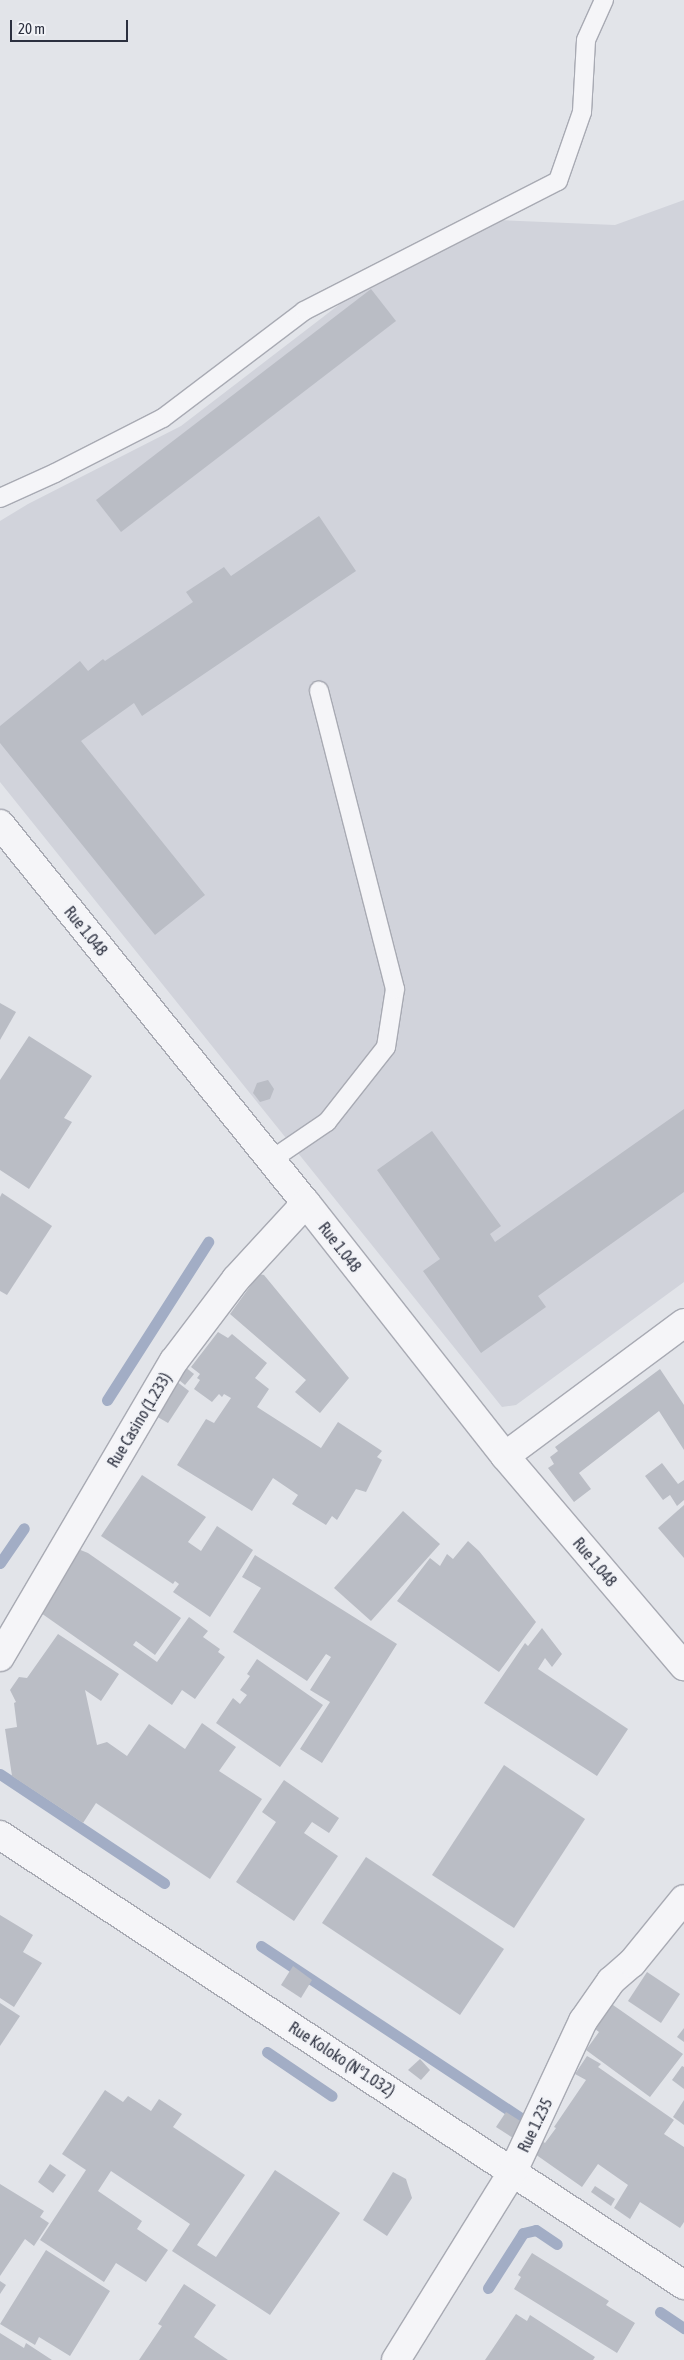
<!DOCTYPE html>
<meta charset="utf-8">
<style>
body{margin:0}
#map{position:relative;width:684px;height:2360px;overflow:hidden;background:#e2e4e9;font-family:"Asap Condensed",sans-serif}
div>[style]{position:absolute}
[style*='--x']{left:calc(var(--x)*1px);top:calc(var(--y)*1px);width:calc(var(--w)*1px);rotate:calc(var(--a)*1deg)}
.built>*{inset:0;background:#d1d3db}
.stream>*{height:11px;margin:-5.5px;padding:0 5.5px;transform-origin:5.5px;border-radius:5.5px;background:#a2adc5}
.building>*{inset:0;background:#babdc5}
.roads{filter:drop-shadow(1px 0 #a8aab3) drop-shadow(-1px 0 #a8aab3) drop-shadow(0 1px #a8aab3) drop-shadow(0 -1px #a8aab3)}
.service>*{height:18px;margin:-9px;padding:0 9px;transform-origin:9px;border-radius:9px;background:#f5f5f8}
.minor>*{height:28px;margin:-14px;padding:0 14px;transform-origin:14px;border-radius:14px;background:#f5f5f8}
span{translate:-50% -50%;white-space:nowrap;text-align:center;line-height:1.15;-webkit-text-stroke:4.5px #f2f3f7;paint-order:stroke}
.street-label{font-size:16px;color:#2c303f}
.scale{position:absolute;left:10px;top:20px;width:118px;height:22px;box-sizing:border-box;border:2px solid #2c303f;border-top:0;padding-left:6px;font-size:15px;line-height:18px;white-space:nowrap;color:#2c303f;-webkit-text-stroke:4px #f2f3f7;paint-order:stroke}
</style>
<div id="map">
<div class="built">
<div style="clip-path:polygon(684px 200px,684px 1282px,516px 1405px,502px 1407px,0 782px,0 521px,28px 504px,181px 426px,353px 294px,498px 220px,615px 225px)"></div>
</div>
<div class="stream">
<div style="--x:107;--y:1400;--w:188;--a:-57.4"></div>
<div style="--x:0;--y:1563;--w:42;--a:-55.6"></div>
<div style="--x:0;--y:1774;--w:197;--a:33.6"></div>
<div style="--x:261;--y:1946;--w:317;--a:33.5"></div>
<div style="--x:267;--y:2052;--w:78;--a:34.1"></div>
<div style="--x:488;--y:2288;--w:65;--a:-57.5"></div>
<div style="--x:523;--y:2233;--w:13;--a:-13"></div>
<div style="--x:536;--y:2230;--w:25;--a:34"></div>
<div style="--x:660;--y:2312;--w:29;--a:34"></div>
</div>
<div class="building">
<div style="clip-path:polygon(371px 289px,396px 321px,121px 532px,96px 500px)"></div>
<div style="clip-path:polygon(319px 516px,356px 571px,142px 716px,134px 703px,81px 741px,205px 895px,155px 935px,0 743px,0 726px,80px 661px,88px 671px,103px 659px,105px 661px,193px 602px,186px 592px,224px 567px,231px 576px)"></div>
<div style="clip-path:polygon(0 1003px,16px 1012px,0 1040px)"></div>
<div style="clip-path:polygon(29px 1036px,92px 1076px,64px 1118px,72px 1122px,29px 1189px,0 1170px,0 1080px)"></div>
<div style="clip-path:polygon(268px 1080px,274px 1089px,270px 1099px,260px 1102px,253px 1093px,257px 1083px)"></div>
<div style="clip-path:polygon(684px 1109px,684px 1192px,538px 1296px,546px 1307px,481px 1353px,423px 1271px,440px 1259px,377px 1170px,432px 1131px,501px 1226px,490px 1234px,495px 1242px)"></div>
<div style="clip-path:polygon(2px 1193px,52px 1226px,7px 1295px,0 1291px,0 1197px)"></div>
<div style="clip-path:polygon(259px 1274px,264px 1275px,349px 1378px,320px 1413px,295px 1392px,306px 1380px,230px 1314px)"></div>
<div style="clip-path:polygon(218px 1332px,228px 1338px,232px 1334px,267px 1363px,255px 1378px,269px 1389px,257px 1407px,321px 1448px,338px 1422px,382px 1451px,377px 1457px,382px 1460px,366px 1492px,356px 1489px,337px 1520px,332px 1516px,326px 1525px,292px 1504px,298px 1495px,273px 1478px,252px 1511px,177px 1465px,206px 1419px,214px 1423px,231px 1398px,224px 1394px,222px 1397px,219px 1394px,212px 1402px,194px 1389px,200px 1380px,197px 1378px,200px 1374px,191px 1367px)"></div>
<div style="clip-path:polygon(180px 1363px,194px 1374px,185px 1385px,172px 1374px)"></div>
<div style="clip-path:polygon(660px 1369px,684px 1405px,684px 1450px,659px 1411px,579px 1473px,591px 1489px,574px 1502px,548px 1468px,554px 1464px,550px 1457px,558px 1451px,555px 1447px)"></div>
<div style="clip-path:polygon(172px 1378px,189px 1391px,168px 1423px,149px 1412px)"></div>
<div style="clip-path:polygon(662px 1463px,678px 1484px,684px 1480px,684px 1500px,677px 1506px,670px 1495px,663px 1500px,645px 1476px)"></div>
<div style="clip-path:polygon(142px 1475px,206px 1517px,188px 1542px,201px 1551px,217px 1526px,253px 1550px,210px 1617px,173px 1592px,179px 1584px,175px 1581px,173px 1584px,101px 1536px)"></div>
<div style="clip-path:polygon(684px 1505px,684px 1558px,658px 1528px)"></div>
<div style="clip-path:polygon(403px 1511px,440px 1544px,371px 1621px,334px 1588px)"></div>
<div style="clip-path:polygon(468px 1541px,479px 1551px,536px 1622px,499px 1672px,397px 1601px,430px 1558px,440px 1566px,447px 1554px,453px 1559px)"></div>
<div style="clip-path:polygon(73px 1547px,88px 1553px,181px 1618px,155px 1655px,136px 1641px,133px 1645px,157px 1662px,189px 1617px,208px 1631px,203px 1637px,220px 1649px,218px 1652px,225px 1657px,195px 1699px,182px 1690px,172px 1705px,31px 1606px)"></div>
<div style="clip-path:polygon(255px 1555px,397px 1644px,322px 1763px,300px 1749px,330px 1702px,310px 1690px,331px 1657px,326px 1654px,307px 1681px,233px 1632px,261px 1588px,242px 1577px)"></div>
<div style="clip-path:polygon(542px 1628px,562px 1654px,552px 1667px,545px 1658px,538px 1669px,628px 1729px,597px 1776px,484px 1703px,525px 1643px,528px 1646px)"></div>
<div style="clip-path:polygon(58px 1634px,119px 1674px,101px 1701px,85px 1690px,97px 1745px,107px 1742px,127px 1756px,149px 1724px,185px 1749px,202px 1723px,236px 1747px,219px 1771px,262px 1799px,210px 1879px,96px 1803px,83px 1823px,12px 1776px,5px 1729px,17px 1727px,14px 1703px,16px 1702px,10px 1690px,19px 1677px,27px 1678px)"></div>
<div style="clip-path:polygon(257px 1659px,323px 1705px,280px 1767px,216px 1723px,233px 1698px,240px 1704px,247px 1695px,240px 1690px,250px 1676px,247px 1674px)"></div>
<div style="clip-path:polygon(504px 1765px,585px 1819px,514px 1928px,432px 1875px)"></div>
<div style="clip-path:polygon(284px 1780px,339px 1818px,329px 1833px,312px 1822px,304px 1833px,338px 1856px,294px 1921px,236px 1882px,276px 1822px,262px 1812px)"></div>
<div style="clip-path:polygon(366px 1857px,504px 1949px,460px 2015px,322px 1923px)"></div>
<div style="clip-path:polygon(0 1915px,33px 1935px,23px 1952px,42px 1963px,14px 2007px,0 1998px)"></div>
<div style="clip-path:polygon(293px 1966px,312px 1980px,301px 1998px,281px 1985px)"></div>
<div style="clip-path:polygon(647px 1972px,680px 1994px,661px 2023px,628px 2001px)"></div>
<div style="clip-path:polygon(603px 1998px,683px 2054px,650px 2097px,586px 2050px,599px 2032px,586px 2022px)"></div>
<div style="clip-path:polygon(0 2003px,20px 2016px,0 2046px)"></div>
<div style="clip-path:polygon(684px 2028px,684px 2042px,677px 2037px)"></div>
<div style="clip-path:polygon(587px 2056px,601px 2064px,598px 2067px,674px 2120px,664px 2134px,684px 2147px,684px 2222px,680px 2228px,640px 2202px,630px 2219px,614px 2208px,628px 2185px,598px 2164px,582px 2187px,525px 2147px,533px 2134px,545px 2143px,556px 2128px,554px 2127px,586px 2080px,575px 2074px)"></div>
<div style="clip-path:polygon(420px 2059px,430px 2070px,421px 2080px,408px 2070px)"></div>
<div style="clip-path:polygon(682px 2066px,684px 2067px,684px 2089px,672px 2080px)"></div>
<div style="clip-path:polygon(105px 2090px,123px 2102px,128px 2096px,151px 2111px,159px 2099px,182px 2114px,173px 2127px,245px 2175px,197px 2245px,216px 2257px,275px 2170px,340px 2213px,270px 2315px,172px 2251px,190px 2224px,111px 2171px,98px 2191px,142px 2221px,137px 2229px,168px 2250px,146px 2282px,116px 2263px,104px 2282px,40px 2240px,86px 2170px,62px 2154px)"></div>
<div style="clip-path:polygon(684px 2100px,684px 2125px,673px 2117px)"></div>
<div style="clip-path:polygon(506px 2112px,525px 2124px,516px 2140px,496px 2127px)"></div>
<div style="clip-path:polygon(50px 2164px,66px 2175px,53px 2193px,38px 2182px)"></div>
<div style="clip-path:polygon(393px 2172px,406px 2179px,412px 2198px,387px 2236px,363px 2220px)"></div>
<div style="clip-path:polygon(0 2184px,44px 2211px,40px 2217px,49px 2223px,34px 2246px,25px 2239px,0 2276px)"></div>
<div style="clip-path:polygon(595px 2186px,615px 2199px,611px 2206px,591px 2192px)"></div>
<div style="clip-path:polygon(46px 2250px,110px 2291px,70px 2356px,39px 2337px,35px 2345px,0 2324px)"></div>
<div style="clip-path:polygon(532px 2253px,609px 2301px,606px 2305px,635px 2323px,617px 2353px,514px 2289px,521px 2277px,518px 2275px)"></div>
<div style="clip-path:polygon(0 2281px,6px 2285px,0 2294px)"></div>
<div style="clip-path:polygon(184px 2284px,216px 2305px,194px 2337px,228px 2360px,139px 2360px,162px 2326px,158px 2324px)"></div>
<div style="clip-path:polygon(516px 2314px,527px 2321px,530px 2315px,595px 2357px,593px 2360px,485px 2360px)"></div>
<div style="clip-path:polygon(0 2333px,24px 2348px,26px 2343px,52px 2360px,0 2360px)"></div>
</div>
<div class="roads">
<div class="service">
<div style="--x:0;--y:498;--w:60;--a:-24.4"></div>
<div style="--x:55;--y:473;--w:121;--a:-27"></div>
<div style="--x:163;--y:418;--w:177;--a:-37.2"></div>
<div style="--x:304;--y:311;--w:285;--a:-27.1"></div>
<div style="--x:558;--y:181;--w:73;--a:-70.8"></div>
<div style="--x:582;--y:112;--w:72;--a:-86.8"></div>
<div style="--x:586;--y:40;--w:44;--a:-65.8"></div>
<div style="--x:271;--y:1160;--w:68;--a:-34.2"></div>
<div style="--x:327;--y:1122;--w:95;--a:-51.8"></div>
<div style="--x:386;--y:1047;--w:59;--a:-81.2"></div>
<div style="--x:395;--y:989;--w:308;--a:-104.3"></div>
</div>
<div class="minor">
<div style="--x:0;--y:824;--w:487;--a:51.1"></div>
<div style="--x:306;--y:1203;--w:322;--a:51.8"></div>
<div style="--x:505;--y:1456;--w:276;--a:49.6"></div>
<div style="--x:505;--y:1456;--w:223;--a:-36.6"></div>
<div style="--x:0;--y:1657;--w:343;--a:-59.6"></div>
<div style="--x:174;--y:1361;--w:103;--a:-52.9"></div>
<div style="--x:236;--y:1279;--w:103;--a:-47.4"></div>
<div style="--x:0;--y:1835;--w:819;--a:33.34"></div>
<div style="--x:396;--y:2360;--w:222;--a:-58.2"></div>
<div style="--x:513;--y:2171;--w:166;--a:-65"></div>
<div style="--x:583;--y:2021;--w:49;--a:-55"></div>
<div style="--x:611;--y:1981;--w:28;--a:-41"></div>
<div style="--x:632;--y:1963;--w:82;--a:-50.9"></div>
</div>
</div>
<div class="street-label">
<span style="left:86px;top:931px;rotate:51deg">Rue 1.048</span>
<span style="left:340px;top:1247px;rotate:52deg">Rue 1.048</span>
<span style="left:139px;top:1420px;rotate:-59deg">Rue Casino (1.233)</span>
<span style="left:595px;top:1562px;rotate:50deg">Rue 1.048</span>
<span style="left:342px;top:2059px;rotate:33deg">Rue Koloko (N°1.032)</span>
<span style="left:535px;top:2125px;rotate:-64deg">Rue 1.235</span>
</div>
<div class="scale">20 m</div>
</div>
